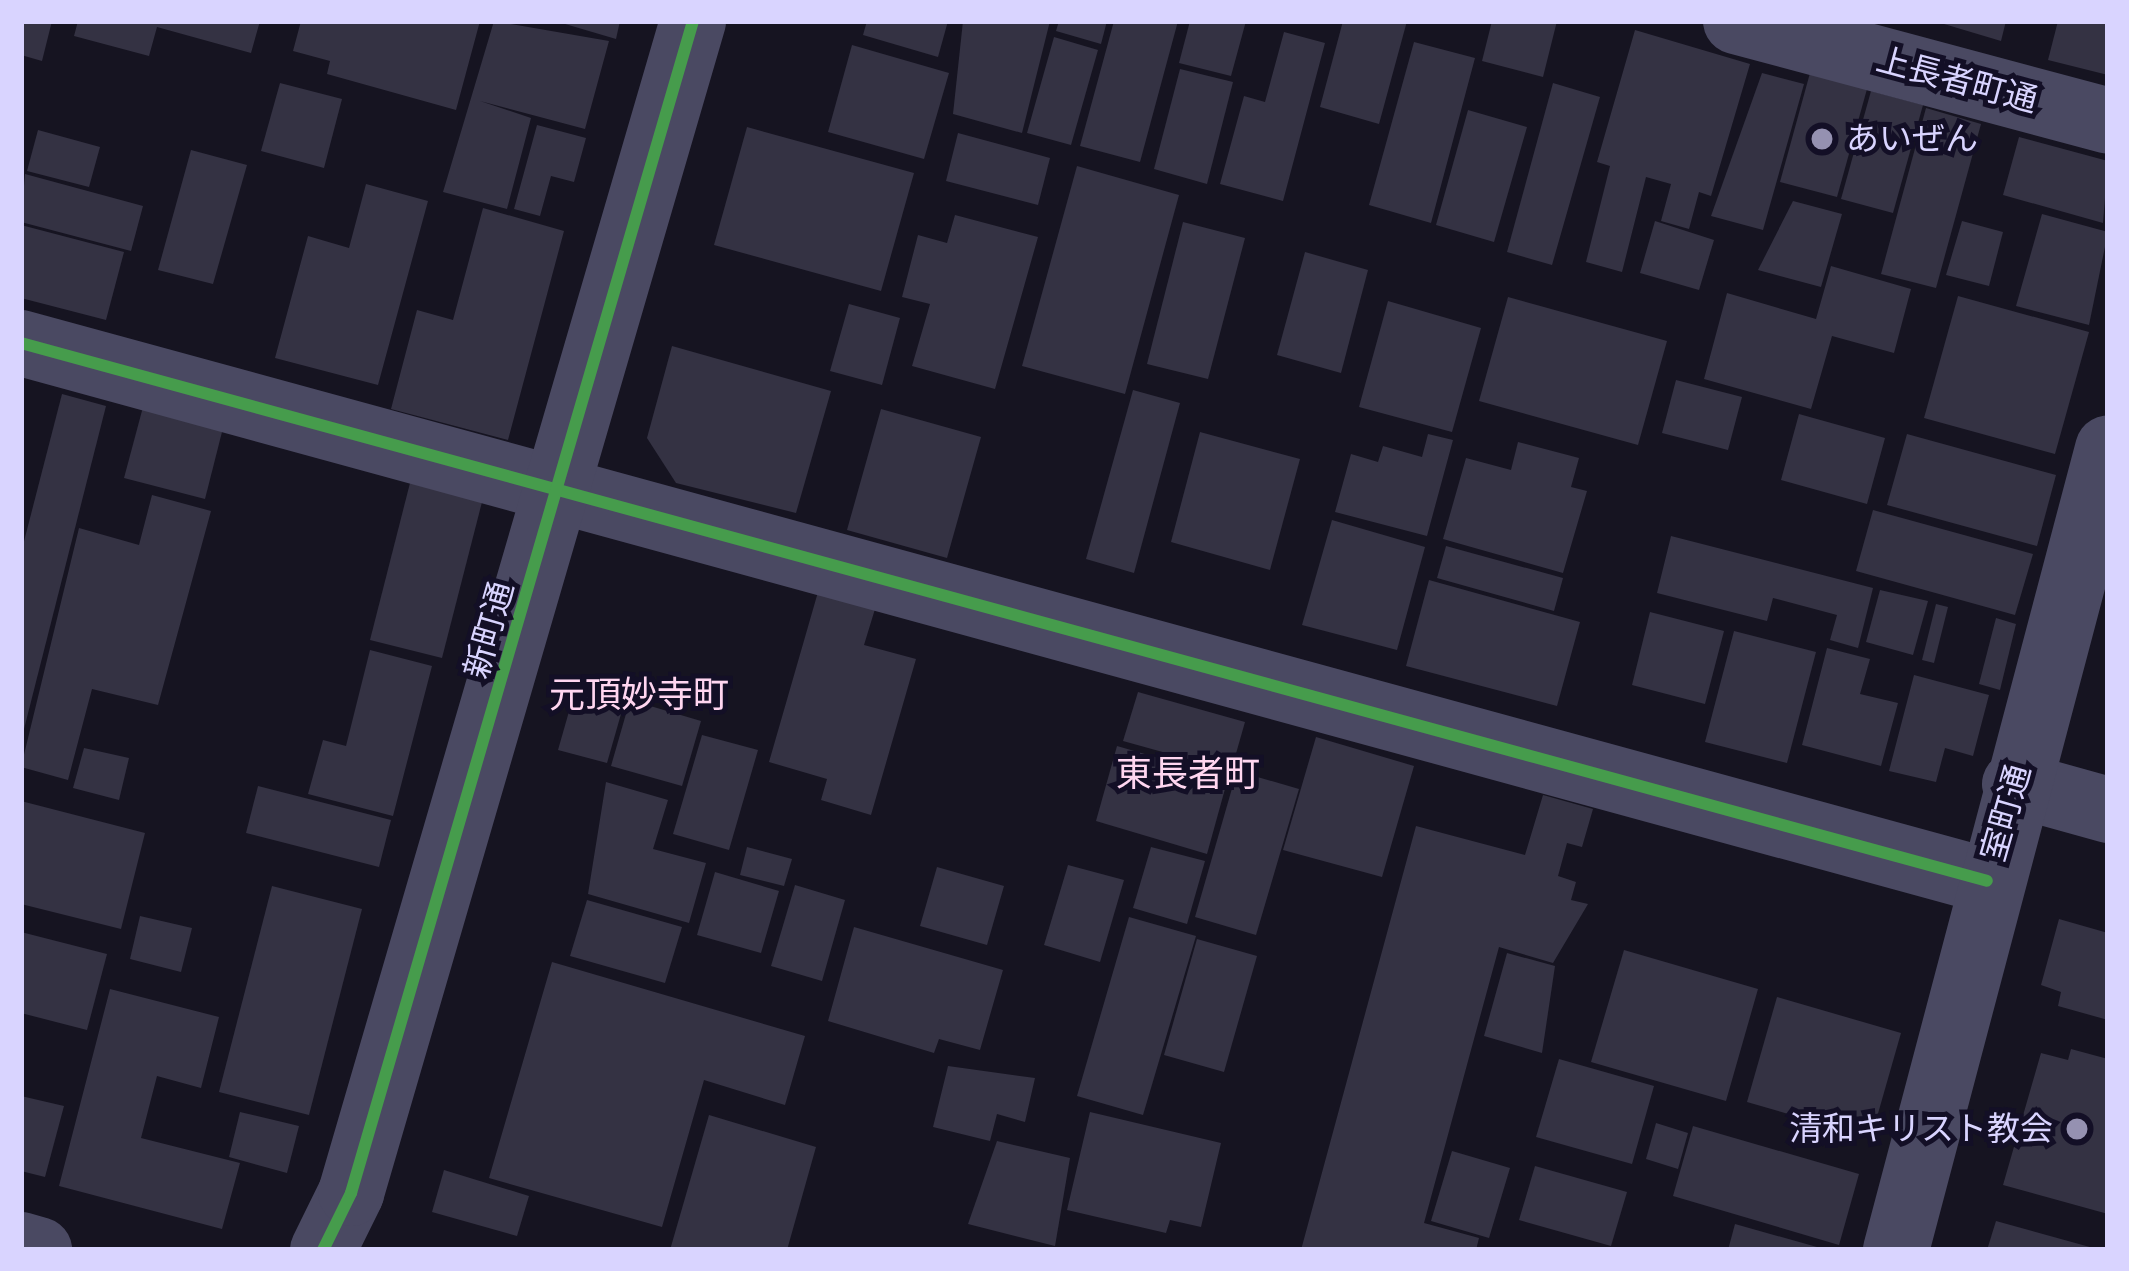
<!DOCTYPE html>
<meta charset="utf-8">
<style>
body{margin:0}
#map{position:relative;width:2129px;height:1271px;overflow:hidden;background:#161421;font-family:"Public Sans","Noto Sans JP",sans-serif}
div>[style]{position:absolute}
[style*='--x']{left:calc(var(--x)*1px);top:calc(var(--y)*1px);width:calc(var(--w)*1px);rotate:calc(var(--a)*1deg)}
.building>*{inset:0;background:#343243}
.minor>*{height:66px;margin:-33px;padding:0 33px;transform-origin:33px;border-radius:33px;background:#4a4962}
.cycleway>*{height:12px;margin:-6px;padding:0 6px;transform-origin:6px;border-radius:6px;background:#469c4c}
.dots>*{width:33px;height:33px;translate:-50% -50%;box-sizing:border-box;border:6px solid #130f26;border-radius:50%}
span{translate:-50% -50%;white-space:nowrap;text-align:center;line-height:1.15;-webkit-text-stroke:10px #130f26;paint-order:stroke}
.street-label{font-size:33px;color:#d9d4ff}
.poi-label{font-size:33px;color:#d9d4ff}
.left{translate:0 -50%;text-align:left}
.right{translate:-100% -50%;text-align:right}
.neighbourhood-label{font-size:36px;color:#ffd6f0}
.frame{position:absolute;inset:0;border:24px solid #d9d4ff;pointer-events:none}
</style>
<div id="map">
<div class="building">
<div style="clip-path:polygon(21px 21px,52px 21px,42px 61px,21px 55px)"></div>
<div style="clip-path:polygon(78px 21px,260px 21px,251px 53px,157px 27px,149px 56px,74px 36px)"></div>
<div style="clip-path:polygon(301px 21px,480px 21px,456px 110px,327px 74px,330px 61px,293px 51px)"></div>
<div style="clip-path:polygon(494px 21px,609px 41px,585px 129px,480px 101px,531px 118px,507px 209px,443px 192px)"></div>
<div style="clip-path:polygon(555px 21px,620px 21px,616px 39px)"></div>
<div style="clip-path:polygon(867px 21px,948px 21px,938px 57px,863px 35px)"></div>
<div style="clip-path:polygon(963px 21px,1050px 21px,1022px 133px,953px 114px)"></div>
<div style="clip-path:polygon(1059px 21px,1107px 21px,1101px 44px,1056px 31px)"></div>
<div style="clip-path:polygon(1114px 21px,1178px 21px,1140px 162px,1080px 146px)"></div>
<div style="clip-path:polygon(1190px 21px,1246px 21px,1231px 76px,1179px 63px)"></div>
<div style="clip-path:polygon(1343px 21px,1407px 21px,1379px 124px,1320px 107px)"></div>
<div style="clip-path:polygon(1492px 21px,1557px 21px,1543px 77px,1482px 61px)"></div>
<div style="clip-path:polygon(1934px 21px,2006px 21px,2001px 41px)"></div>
<div style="clip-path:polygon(2058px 21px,2108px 21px,2108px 75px,2048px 60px)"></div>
<div style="clip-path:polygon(1635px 30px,1750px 64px,1711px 196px,1699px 192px,1689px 229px,1661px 221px,1671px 184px,1646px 177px,1622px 272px,1586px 262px,1610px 166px,1597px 162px)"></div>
<div style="clip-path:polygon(1284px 32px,1325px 43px,1283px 201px,1220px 184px,1244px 96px,1265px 102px)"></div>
<div style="clip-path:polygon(1054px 37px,1098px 50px,1071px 145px,1027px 133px)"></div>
<div style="clip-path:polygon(1414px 42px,1475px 58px,1431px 223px,1369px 205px)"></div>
<div style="clip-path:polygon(852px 45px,949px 73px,924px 159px,828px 132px)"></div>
<div style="clip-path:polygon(1180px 69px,1233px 82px,1207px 184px,1154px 169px)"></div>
<div style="clip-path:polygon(1762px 73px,1804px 84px,1763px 230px,1711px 216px)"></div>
<div style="clip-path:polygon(1810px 73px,1867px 89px,1837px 197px,1780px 182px)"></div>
<div style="clip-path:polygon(280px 83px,342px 99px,324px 168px,261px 151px)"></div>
<div style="clip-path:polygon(1553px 83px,1600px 97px,1552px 265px,1507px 252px)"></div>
<div style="clip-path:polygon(1871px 91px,1923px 105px,1893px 213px,1841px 199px)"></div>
<div style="clip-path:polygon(1926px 108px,1981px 124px,1936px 288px,1881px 274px)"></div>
<div style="clip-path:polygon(1468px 110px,1527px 127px,1494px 242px,1436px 225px)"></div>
<div style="clip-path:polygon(537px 125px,586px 138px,574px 182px,551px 176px,540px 216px,514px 209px)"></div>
<div style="clip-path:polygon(747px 127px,914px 173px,881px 291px,714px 245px)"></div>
<div style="clip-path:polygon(38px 130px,100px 147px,89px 187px,27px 171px)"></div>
<div style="clip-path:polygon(958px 133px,1050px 158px,1038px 205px,946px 181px)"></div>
<div style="clip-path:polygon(2019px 137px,2108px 161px,2103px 223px,2003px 195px)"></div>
<div style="clip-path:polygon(191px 150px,247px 165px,213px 284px,158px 270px)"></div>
<div style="clip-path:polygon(1077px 166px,1179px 195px,1125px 394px,1022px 366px)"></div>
<div style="clip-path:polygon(25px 174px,143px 206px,131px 251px,21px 222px)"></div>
<div style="clip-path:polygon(366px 184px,428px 201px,378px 385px,275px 358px,308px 236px,349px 248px)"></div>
<div style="clip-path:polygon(1793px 201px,1842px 214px,1821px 287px,1758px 270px)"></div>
<div style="clip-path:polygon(483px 208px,564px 231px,508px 440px,391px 409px,417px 310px,453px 320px)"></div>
<div style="clip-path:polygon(2042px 214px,2108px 232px,2089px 325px,2016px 306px)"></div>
<div style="clip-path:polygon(955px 215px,1038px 237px,995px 389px,912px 366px,930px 304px,902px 297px,918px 235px,947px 243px)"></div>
<div style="clip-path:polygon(1655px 221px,1714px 240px,1699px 290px,1640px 273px)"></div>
<div style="clip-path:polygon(1962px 221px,2003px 232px,1989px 286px,1946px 275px)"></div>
<div style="clip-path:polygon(1183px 222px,1245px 238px,1208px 379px,1147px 364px)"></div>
<div style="clip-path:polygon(21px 225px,124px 252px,106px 320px,21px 298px)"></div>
<div style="clip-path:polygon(1305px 252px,1368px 270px,1341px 373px,1277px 355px)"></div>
<div style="clip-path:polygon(1831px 266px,1911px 289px,1894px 353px,1832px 336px,1811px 409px,1704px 379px,1727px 293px,1816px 319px)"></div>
<div style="clip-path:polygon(1958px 296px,2089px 332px,2055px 454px,1924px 418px)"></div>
<div style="clip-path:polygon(1508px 297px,1667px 341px,1638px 445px,1479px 401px)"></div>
<div style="clip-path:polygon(1388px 301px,1481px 328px,1452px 432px,1359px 407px)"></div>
<div style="clip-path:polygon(849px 304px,900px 318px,882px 385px,830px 371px)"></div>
<div style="clip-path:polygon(672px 346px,831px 391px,796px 513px,676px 483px,647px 438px)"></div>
<div style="clip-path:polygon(1676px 380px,1742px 397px,1728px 450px,1662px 433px)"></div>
<div style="clip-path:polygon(1133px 390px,1180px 403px,1134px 573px,1086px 559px)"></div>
<div style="clip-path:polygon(62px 394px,106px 406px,23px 733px,21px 553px)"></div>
<div style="clip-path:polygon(143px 407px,223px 428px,205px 499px,124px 478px)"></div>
<div style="clip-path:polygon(881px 409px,981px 437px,947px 558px,847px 530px)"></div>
<div style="clip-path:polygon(1799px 414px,1885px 438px,1867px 504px,1781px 480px)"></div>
<div style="clip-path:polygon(1200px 432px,1300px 459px,1270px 570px,1171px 542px)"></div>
<div style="clip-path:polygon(1428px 434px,1453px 440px,1427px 536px,1335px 512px,1351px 454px,1378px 462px,1383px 446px,1422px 457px)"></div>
<div style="clip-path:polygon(1907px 434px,2056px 475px,2037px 546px,1887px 505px)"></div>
<div style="clip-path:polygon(1518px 442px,1579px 458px,1571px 487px,1587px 491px,1563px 573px,1443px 539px,1466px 458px,1511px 470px)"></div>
<div style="clip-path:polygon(410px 483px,482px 502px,442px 658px,370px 640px)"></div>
<div style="clip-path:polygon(152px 495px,211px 511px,158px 705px,92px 689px,68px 780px,21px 767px,79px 528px,139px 545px)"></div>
<div style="clip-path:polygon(1873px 510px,2033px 554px,2015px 615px,1856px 571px)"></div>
<div style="clip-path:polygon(1332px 520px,1425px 547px,1397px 650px,1302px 625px)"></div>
<div style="clip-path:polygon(1671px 536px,1873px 588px,1858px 648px,1830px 640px,1837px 615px,1773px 598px,1767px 621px,1657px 593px)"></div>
<div style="clip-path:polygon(1446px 546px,1563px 578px,1554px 611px,1437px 578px)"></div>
<div style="clip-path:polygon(1429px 580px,1580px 622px,1557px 706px,1406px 666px)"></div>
<div style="clip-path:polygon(1880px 590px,1928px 601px,1913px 655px,1866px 642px)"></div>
<div style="clip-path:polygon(818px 592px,875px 609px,864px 645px,916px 659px,871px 815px,821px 800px,827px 779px,769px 762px)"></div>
<div style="clip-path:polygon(1936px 604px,1948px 607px,1934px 663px,1922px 660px)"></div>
<div style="clip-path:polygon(1650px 612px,1724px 631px,1705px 704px,1632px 685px)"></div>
<div style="clip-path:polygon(1996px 618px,2016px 624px,2000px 690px,1979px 684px)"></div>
<div style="clip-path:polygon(1734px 631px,1816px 652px,1787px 763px,1705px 742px)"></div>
<div style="clip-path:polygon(1827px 648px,1870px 659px,1860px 694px,1898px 703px,1881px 766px,1802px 745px)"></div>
<div style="clip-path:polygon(370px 650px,432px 666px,393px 816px,308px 794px,323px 740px,346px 746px)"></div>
<div style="clip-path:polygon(1914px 675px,1989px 695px,1973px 756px,1945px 748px,1936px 782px,1889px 771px)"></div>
<div style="clip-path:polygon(576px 687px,625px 700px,607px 763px,558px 750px)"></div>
<div style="clip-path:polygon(1138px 692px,1245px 722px,1231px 771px,1123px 741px)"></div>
<div style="clip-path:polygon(630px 700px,701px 721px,682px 786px,611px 766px)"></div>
<div style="clip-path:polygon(702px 735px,758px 750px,729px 850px,673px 834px)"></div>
<div style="clip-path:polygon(1316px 737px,1414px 766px,1382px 877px,1283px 850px)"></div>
<div style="clip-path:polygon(1117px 746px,1228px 778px,1207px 854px,1096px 821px)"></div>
<div style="clip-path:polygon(84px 748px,129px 758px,119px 800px,73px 788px)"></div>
<div style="clip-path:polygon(1237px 771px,1299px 789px,1256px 935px,1195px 917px)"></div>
<div style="clip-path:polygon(606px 782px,668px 800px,653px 849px,706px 863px,689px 923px,588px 894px)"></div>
<div style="clip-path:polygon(258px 786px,391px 820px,379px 867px,246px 833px)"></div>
<div style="clip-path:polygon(1543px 795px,1593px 809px,1582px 847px,1567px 843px,1558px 876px,1576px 882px,1571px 900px,1588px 904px,1553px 963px,1499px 947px,1424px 1223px,1479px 1238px,1476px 1250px,1301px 1250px,1416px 826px,1525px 855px)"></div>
<div style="clip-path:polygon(21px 801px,145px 833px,121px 929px,21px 904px)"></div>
<div style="clip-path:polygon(747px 847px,792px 859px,784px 886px,740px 875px)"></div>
<div style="clip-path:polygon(1151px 847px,1205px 861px,1187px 924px,1133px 908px)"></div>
<div style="clip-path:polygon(1068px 865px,1124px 880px,1100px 962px,1044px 945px)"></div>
<div style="clip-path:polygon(937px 867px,1004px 886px,987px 945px,920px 926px)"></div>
<div style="clip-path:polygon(715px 872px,779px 891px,761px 953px,697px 935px)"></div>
<div style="clip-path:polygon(795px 885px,845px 900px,822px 981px,771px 966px)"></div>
<div style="clip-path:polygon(272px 886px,362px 909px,309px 1115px,219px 1092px)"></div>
<div style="clip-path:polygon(587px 900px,682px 927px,665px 983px,570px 956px)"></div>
<div style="clip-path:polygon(140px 916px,192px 928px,181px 972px,130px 959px)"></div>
<div style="clip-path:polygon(1129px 917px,1196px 936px,1143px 1115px,1077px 1096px)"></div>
<div style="clip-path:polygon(2059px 919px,2108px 933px,2108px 1020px,2058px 1006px,2061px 992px,2041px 985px)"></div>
<div style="clip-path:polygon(854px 927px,1003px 970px,980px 1050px,939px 1039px,934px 1053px,828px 1021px)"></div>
<div style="clip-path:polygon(21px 932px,107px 954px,87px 1030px,21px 1013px)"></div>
<div style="clip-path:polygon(1197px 939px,1257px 956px,1224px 1072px,1164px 1055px)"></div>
<div style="clip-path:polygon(1624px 950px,1758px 989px,1726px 1101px,1591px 1062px)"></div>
<div style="clip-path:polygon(1507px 953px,1555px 966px,1542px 1053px,1484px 1036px)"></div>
<div style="clip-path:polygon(552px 962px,805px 1036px,785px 1105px,704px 1080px,662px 1227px,489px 1178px)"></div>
<div style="clip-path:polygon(110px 989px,219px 1017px,201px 1088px,157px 1076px,141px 1138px,240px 1163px,222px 1229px,59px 1186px)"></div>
<div style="clip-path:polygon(1777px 997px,1901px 1033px,1871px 1138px,1747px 1102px)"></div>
<div style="clip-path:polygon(2071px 1049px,2108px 1059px,2108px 1214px,2003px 1185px,2041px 1053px,2068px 1060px)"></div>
<div style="clip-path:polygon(1559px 1059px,1654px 1086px,1632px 1164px,1536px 1137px)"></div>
<div style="clip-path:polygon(948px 1066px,1035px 1078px,1025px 1122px,997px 1114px,990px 1141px,933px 1127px)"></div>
<div style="clip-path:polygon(21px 1096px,64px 1106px,45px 1177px,21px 1171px)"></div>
<div style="clip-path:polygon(240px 1112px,299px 1126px,287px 1173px,229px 1157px)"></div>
<div style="clip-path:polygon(1090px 1112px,1221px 1143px,1201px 1227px,1170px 1220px,1166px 1233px,1067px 1210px)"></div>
<div style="clip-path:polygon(709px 1115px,816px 1147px,787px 1250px,670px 1250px)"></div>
<div style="clip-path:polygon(1656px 1123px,1688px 1133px,1678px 1169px,1646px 1159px)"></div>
<div style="clip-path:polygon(1693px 1126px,1859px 1174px,1839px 1245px,1673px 1196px)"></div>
<div style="clip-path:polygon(997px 1141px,1070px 1158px,1055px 1246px,968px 1224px)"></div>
<div style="clip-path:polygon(1452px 1151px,1510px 1168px,1489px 1238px,1431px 1221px)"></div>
<div style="clip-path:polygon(1535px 1166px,1627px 1192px,1611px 1246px,1519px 1220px)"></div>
<div style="clip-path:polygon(444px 1170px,529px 1196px,517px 1236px,432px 1212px)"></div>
<div style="clip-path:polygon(1996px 1221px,2097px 1249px,2096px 1250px,1987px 1250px)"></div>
<div style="clip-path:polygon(1735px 1224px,1824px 1249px,1823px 1250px,1728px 1250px)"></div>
</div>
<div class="minor">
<div style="--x:1736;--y:21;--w:385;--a:15"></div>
<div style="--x:21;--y:343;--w:2038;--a:15.3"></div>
<div style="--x:2015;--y:784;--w:97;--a:15.6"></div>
<div style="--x:21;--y:1245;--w:19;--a:16"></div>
<div style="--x:323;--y:1250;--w:64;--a:-63.8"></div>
<div style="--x:351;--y:1193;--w:1221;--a:-73.73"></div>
<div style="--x:1896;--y:1250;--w:829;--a:-75.18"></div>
</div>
<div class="cycleway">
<div style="--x:21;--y:343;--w:2038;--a:15.3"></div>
<div style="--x:323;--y:1250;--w:64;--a:-63.8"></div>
<div style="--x:351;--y:1193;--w:1221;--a:-73.73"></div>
</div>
<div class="dots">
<div style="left:1822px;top:139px;background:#9591b1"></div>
<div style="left:2077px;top:1129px;background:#9591b1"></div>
</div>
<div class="street-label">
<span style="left:1957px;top:80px;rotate:15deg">上長者町通</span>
<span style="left:489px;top:630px;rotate:-74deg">新町通</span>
<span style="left:2006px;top:813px;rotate:-74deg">室町通</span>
</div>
<div class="poi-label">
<span class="left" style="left:1846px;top:139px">あいぜん</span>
<span class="right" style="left:2053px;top:1129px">清和キリスト教会</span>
</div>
<div class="neighbourhood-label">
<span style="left:639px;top:695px">元頂妙寺町</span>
<span style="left:1188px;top:774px">東長者町</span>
</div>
<div class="frame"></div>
</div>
